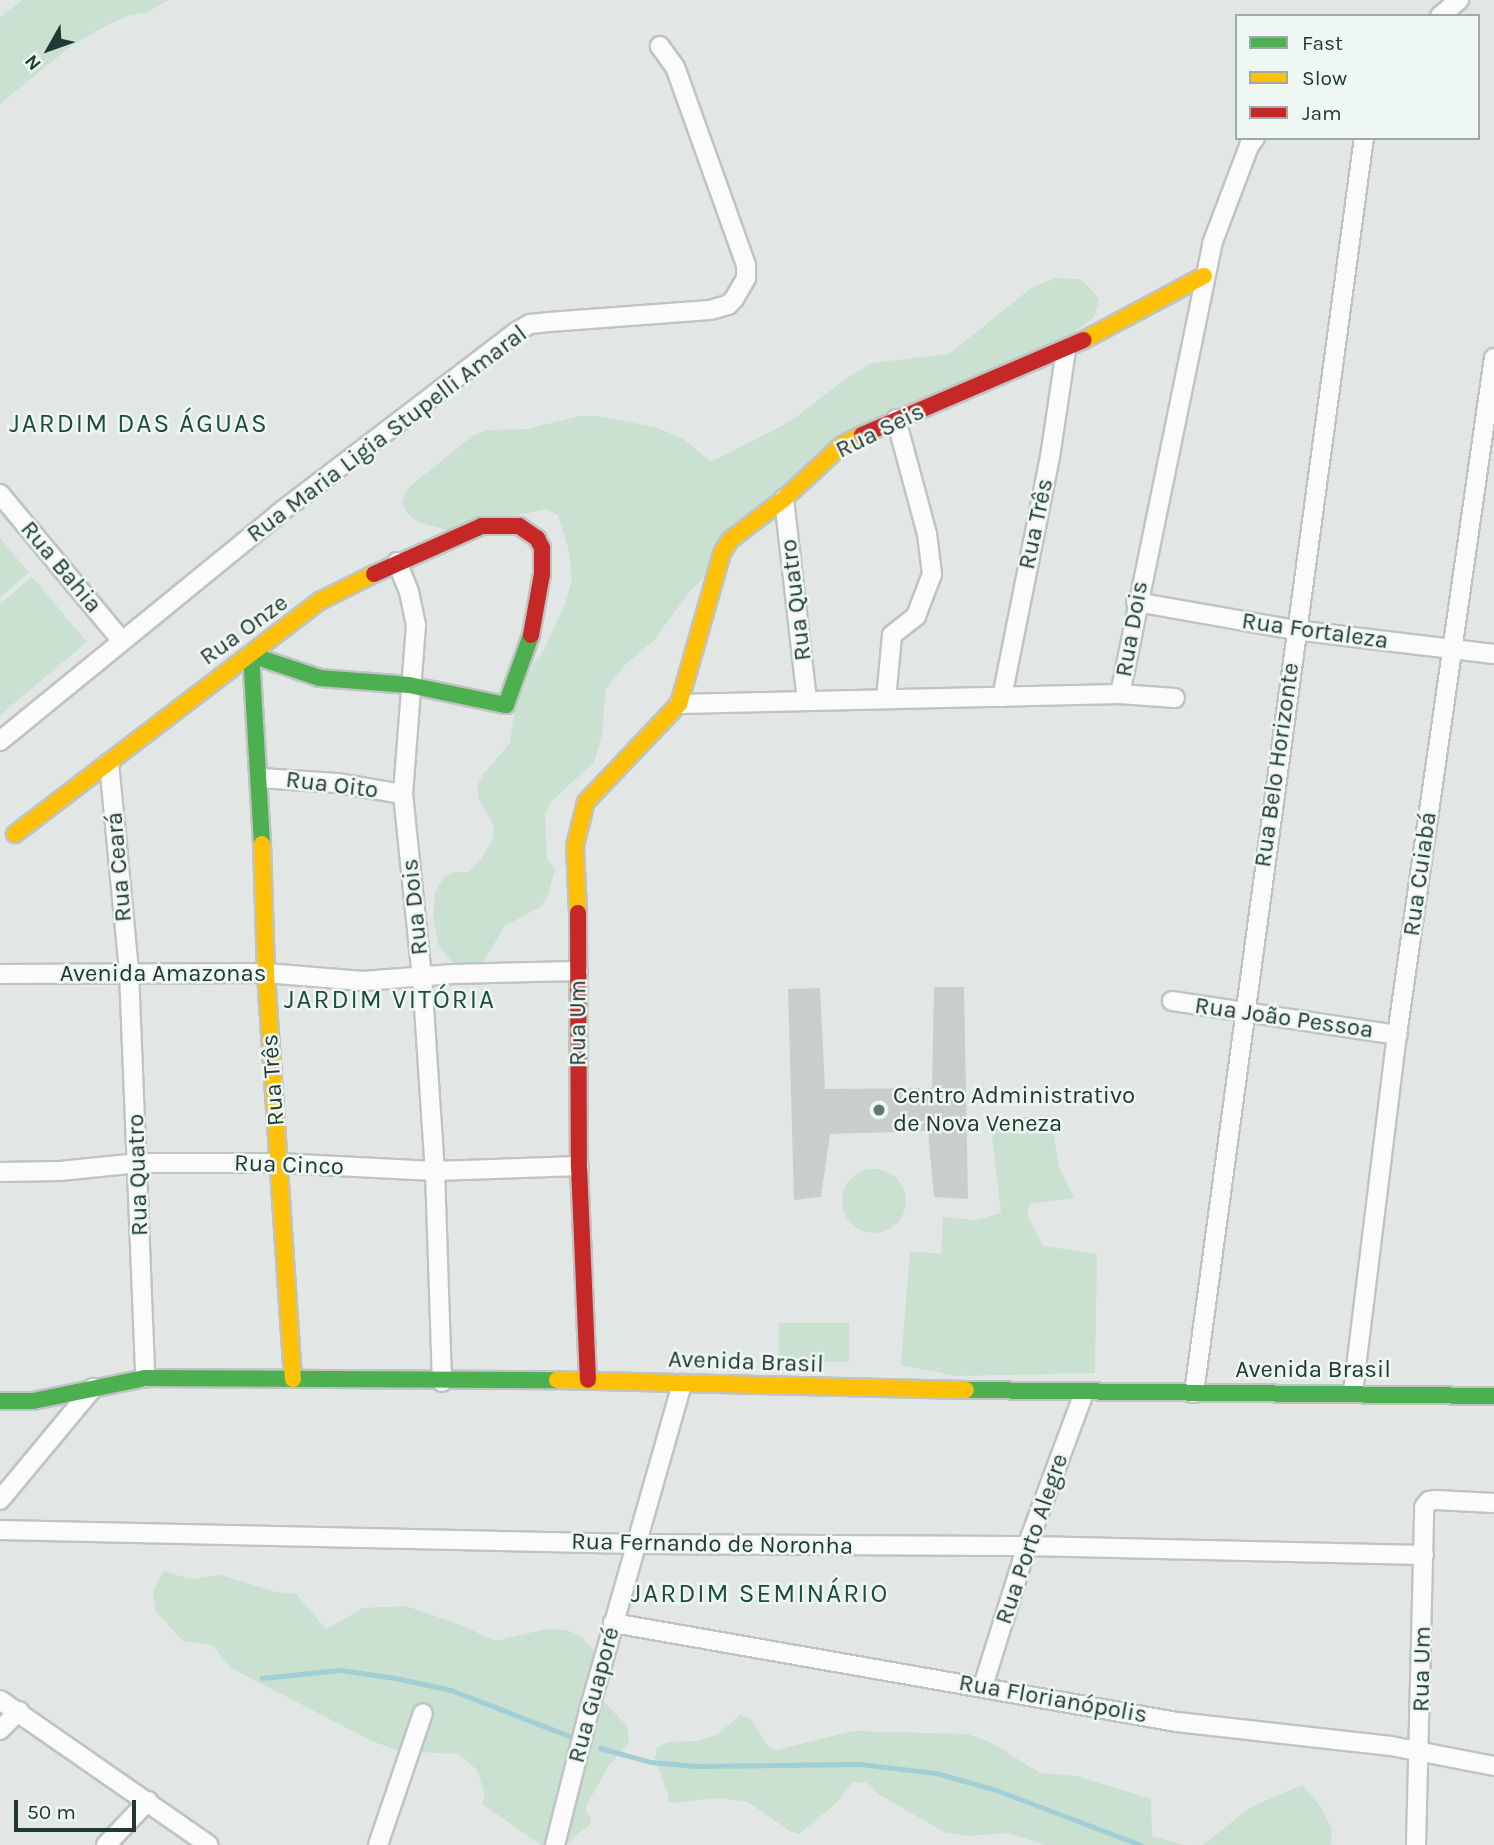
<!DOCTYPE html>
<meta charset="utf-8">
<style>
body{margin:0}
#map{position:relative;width:1494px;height:1845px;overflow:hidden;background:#e2e7e5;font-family:Karla,sans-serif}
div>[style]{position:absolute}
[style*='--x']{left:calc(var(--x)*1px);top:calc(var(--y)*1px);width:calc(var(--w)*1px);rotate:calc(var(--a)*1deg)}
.green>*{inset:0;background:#cae0d1}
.round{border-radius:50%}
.stream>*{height:5px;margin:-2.5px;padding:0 2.5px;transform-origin:2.5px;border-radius:2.5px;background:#a2ced6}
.building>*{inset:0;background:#c9cecc}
.roads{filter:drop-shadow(2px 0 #bfc4c2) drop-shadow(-2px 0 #bfc4c2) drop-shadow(0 2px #bfc4c2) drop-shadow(0 -2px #bfc4c2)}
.street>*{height:18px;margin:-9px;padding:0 9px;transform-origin:9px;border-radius:9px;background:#fbfbfb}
.fast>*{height:16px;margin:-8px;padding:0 8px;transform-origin:8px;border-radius:8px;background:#4caf50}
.slow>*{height:16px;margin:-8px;padding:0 8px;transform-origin:8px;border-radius:8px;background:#ffc107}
.jam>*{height:16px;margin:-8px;padding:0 8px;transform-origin:8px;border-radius:8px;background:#c62828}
.dots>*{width:19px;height:19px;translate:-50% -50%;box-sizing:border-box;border:4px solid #eff7f3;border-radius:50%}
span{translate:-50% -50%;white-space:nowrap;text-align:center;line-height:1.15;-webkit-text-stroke:5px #eff7f3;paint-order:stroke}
.street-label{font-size:24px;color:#203a33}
.poi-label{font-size:24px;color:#203a33}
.left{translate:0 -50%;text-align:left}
.neighbourhood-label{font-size:26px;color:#1c4b40;letter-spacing:2px}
.legend{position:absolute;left:1235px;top:14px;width:245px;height:126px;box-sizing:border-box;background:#eff7f3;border:2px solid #9caba6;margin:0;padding:9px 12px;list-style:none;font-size:21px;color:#203a33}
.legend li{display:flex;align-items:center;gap:14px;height:35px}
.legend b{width:35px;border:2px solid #9caba6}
.north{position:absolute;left:14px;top:14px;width:70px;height:70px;-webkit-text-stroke:5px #eff7f3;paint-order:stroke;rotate:230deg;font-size:19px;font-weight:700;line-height:28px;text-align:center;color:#203a33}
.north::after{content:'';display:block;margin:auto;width:24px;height:32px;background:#203a33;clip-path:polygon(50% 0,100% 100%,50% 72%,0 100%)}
.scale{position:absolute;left:14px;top:1800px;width:122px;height:32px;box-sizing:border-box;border:4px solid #203a33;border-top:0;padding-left:9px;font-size:21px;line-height:24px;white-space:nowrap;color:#203a33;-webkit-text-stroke:5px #eff7f3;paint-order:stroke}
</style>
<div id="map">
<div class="green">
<div style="clip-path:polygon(22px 0,169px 0,148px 12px,127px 16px,98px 30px,71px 46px,0 104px,0 18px)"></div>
<div style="clip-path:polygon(1054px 278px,1080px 279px,1091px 289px,1099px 300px,1094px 317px,1073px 333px,826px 464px,690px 591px,655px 639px,625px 665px,606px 688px,602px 735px,594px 762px,551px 802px,545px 814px,547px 858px,555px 869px,548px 895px,542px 906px,505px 926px,484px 960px,471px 969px,458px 969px,439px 946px,433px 919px,435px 892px,444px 877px,455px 872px,468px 872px,479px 862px,493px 839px,494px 826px,479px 800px,477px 786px,483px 774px,510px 743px,514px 713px,534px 662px,541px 656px,565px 604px,572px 580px,569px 551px,558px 515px,546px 509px,447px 530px,418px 522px,407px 513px,402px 502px,407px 489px,472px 436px,486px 430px,526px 429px,580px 416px,596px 416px,655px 427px,682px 438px,710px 461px,717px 459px,791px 421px,847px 378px,871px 363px,949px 354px,1030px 289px)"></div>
<div style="clip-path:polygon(0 538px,29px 573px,0 597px)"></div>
<div style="clip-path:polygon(32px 577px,87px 642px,0 715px,0 604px)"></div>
<div style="clip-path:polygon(1050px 1115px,1059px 1167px,1074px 1198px,1029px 1204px,1028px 1216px,1043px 1246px,1097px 1254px,1095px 1373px,957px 1376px,901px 1365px,910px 1251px,941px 1254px,943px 1217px,976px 1220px,1001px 1213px,992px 1138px,1001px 1119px)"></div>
<div class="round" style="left:842px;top:1169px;width:64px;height:64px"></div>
<div style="clip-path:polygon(779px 1323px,849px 1323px,849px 1362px,779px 1361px)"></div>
<div style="clip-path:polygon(164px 1571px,189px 1579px,221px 1575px,279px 1593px,296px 1594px,326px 1629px,363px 1608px,406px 1606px,461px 1625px,495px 1641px,547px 1629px,566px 1630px,581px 1636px,597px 1654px,600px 1698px,627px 1726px,629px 1741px,608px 1767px,587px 1804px,586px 1812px,591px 1817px,591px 1823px,565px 1845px,541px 1845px,482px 1804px,485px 1794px,477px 1770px,458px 1754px,399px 1751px,372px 1741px,231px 1668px,212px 1645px,183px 1641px,156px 1612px,153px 1591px)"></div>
<div style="clip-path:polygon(740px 1715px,752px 1720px,767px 1745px,777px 1750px,853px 1731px,967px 1734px,990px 1742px,1040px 1773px,1077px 1776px,1151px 1799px,1152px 1836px,1184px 1845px,1045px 1845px,1008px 1833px,968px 1836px,944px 1832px,880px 1795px,865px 1782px,852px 1783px,835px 1804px,799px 1834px,790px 1831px,748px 1802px,721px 1798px,668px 1803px,668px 1794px,655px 1759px,657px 1748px,668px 1742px,696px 1741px,717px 1735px)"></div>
<div style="clip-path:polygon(1302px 1785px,1321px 1807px,1332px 1830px,1331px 1845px,1197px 1845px,1204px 1844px,1251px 1807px)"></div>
</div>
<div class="stream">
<div style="--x:262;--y:1678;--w:78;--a:-5.9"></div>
<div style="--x:340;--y:1670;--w:56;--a:8.3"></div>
<div style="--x:395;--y:1678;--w:57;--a:12.1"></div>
<div style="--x:451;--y:1690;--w:132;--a:21.3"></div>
<div style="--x:600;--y:1748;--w:53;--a:15.4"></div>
<div style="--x:651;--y:1762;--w:44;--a:5.2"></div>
<div style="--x:695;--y:1766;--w:165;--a:-0.7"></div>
<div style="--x:860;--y:1764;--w:77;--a:6.8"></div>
<div style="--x:936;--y:1773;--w:62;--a:15.8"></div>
<div style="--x:996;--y:1790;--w:155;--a:20.8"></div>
</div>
<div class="building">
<div style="clip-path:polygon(934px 987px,964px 987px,968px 1199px,934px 1197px,928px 1131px,830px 1134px,821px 1197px,794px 1200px,788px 989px,820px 988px,825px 1089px,932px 1088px)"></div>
</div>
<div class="roads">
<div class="street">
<div style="--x:1440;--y:16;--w:25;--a:-40"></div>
<div style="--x:0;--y:494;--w:190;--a:50.3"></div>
<div style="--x:784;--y:499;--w:203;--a:83.5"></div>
<div style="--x:397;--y:562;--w:32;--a:68"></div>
<div style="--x:409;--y:592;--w:34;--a:78"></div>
<div style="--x:416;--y:625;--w:169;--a:94.4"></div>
<div style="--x:403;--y:794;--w:184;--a:84.1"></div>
<div style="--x:422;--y:977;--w:194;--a:86.2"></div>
<div style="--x:435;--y:1171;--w:211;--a:88.1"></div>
<div style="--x:1136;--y:602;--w:161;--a:10"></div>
<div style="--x:1295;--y:630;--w:200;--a:6.9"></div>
<div style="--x:1120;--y:694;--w:459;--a:-78.4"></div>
<div style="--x:1212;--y:244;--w:105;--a:-69.3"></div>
<div style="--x:1249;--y:146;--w:10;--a:-53"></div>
<div style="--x:1002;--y:697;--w:245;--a:-78.7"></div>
<div style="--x:1050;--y:457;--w:108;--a:-81.5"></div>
<div style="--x:886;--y:699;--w:64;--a:-84.6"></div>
<div style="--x:892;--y:635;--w:31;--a:-38"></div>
<div style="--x:916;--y:616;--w:45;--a:-69.1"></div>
<div style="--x:932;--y:574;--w:40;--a:-97.1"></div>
<div style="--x:927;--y:534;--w:119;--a:-105.1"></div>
<div style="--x:679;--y:704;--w:441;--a:-1.3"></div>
<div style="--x:1120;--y:694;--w:55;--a:4.2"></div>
<div style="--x:0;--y:741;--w:359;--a:-39.2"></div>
<div style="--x:278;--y:514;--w:300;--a:-37.4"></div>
<div style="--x:516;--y:332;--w:16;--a:-30"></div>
<div style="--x:530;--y:324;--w:19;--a:-6"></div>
<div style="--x:549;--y:322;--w:161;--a:-4.3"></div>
<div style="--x:710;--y:310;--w:19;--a:-16"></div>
<div style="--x:728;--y:305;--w:8;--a:-45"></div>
<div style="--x:734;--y:299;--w:24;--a:-60"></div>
<div style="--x:746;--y:278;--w:13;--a:-90"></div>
<div style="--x:746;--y:265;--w:210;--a:-109.7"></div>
<div style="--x:675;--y:67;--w:26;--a:-126"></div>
<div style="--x:109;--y:763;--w:210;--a:84.5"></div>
<div style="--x:129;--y:972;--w:406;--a:87.7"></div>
<div style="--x:260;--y:778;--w:77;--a:3.7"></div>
<div style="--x:337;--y:783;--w:67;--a:9.5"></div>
<div style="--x:0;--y:974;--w:266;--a:-0.2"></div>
<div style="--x:266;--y:973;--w:97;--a:4.7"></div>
<div style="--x:363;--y:981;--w:90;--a:-4.4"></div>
<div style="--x:453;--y:974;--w:125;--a:-1.4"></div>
<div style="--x:1172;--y:1001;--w:228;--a:8.6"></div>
<div style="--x:0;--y:1172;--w:60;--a:-1"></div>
<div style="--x:60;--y:1171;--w:79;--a:-5.8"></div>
<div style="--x:139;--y:1163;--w:139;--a:0"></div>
<div style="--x:278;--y:1163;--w:157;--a:2.9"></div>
<div style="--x:435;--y:1171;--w:144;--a:-2"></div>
<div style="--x:1353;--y:1392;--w:360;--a:-83"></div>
<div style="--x:1397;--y:1035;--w:684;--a:-81.85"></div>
<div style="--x:1194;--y:1393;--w:1266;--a:-82.29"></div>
<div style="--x:0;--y:1500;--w:146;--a:-50.3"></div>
<div style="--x:0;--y:1530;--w:636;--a:1.26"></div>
<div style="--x:636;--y:1544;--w:391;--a:0.3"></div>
<div style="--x:1027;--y:1546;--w:397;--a:1.3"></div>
<div style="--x:613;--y:1623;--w:573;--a:9.96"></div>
<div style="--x:1177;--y:1722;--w:215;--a:6.4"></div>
<div style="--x:1391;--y:1746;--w:105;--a:11"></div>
<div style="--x:983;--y:1686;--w:147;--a:-72.6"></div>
<div style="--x:1027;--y:1546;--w:163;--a:-69.6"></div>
<div style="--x:0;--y:1700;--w:254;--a:34.8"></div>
<div style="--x:0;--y:1730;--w:27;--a:-45"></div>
<div style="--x:106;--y:1845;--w:61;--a:-46.3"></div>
<div style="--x:378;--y:1845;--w:139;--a:-71.2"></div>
<div style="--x:555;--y:1845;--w:142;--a:-75.8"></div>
<div style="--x:590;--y:1707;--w:336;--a:-74.1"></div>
<div style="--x:1416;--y:1845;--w:338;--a:-88.6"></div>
<div style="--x:1424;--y:1507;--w:8;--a:-50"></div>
<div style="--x:1429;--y:1501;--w:7;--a:-8"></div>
<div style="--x:1436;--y:1500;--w:58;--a:3"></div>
</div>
<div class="fast">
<div style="--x:262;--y:844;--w:189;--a:-93.3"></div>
<div style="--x:251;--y:655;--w:73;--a:18.4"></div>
<div style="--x:320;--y:678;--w:89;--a:4.5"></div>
<div style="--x:409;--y:685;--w:99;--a:11.7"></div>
<div style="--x:506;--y:705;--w:74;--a:-70.3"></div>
<div style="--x:966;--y:1390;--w:528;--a:0.65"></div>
<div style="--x:0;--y:1401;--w:33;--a:0"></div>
<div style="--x:33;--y:1401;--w:114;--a:-11.6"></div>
<div style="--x:145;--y:1378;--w:412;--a:0.3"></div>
</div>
<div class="slow">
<div style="--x:1084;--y:340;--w:136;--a:-28.1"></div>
<div style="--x:15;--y:834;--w:384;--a:-37.4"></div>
<div style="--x:320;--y:601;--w:60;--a:-26.6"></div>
<div style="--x:262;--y:844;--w:129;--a:88.2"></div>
<div style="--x:266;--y:973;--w:407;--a:86.2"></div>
<div style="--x:578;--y:913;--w:67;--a:-92.6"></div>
<div style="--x:575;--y:846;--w:45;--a:-76"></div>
<div style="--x:586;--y:802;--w:135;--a:-46.5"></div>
<div style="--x:679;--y:704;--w:157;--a:-74.1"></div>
<div style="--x:722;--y:553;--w:15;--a:-58"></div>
<div style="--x:730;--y:540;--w:68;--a:-37.2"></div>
<div style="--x:784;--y:499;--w:79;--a:-43"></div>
<div style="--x:842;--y:445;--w:22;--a:-27"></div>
<div style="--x:557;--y:1380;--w:409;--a:1.4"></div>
</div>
<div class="jam">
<div style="--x:862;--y:435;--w:241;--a:-23.2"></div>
<div style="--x:374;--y:574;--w:118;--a:-24"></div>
<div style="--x:482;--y:526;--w:37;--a:0"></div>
<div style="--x:519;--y:526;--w:22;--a:34"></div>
<div style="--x:537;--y:538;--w:11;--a:63"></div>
<div style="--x:542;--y:548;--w:26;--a:90"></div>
<div style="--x:542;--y:574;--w:62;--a:100.2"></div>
<div style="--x:578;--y:913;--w:253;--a:89.8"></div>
<div style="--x:579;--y:1166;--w:214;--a:87.6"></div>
</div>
</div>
<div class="dots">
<div style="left:879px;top:1110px;background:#647771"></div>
</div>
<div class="street-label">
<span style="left:880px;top:431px;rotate:-26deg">Rua Seis</span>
<span style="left:387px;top:434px;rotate:-37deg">Rua Maria Ligia Stupelli Amaral</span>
<span style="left:1036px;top:524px;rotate:-78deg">Rua Três</span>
<span style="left:61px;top:567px;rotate:50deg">Rua Bahia</span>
<span style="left:796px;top:600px;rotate:-97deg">Rua Quatro</span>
<span style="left:1132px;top:629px;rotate:-80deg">Rua Dois</span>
<span style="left:244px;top:630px;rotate:-36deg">Rua Onze</span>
<span style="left:1315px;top:631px;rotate:8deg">Rua Fortaleza</span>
<span style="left:1277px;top:765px;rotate:-82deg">Rua Belo Horizonte</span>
<span style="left:332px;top:785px;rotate:7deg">Rua Oito</span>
<span style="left:119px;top:867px;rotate:-95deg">Rua Ceará</span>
<span style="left:1420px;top:874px;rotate:-82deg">Rua Cuiabá</span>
<span style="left:415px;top:907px;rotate:-96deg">Rua Dois</span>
<span style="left:163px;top:974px">Avenida Amazonas</span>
<span style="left:1284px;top:1018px;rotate:8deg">Rua João Pessoa</span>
<span style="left:578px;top:1023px;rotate:-90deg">Rua Um</span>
<span style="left:273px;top:1080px;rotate:-94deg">Rua Três</span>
<span style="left:289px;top:1165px;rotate:2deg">Rua Cinco</span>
<span style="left:138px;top:1175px;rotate:-92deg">Rua Quatro</span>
<span style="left:746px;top:1362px;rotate:2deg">Avenida Brasil</span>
<span style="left:1313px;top:1370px">Avenida Brasil</span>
<span style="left:1032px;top:1539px;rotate:-71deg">Rua Porto Alegre</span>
<span style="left:712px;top:1544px;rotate:1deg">Rua Fernando de Noronha</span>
<span style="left:1422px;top:1669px;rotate:-89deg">Rua Um</span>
<span style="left:594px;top:1695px;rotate:-75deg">Rua Guaporé</span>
<span style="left:1053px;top:1699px;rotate:10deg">Rua Florianópolis</span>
</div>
<div class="poi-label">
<span class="left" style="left:893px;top:1110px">Centro Administrativo<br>de Nova Veneza</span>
</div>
<div class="neighbourhood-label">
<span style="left:139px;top:424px">JARDIM DAS ÁGUAS</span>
<span style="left:390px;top:1000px">JARDIM VITÓRIA</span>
<span style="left:760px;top:1594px">JARDIM SEMINÁRIO</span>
</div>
<ul class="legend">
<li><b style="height:9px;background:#4caf50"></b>Fast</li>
<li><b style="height:9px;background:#ffc107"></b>Slow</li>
<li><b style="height:9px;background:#c62828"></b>Jam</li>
</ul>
<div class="north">N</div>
<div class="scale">50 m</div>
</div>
